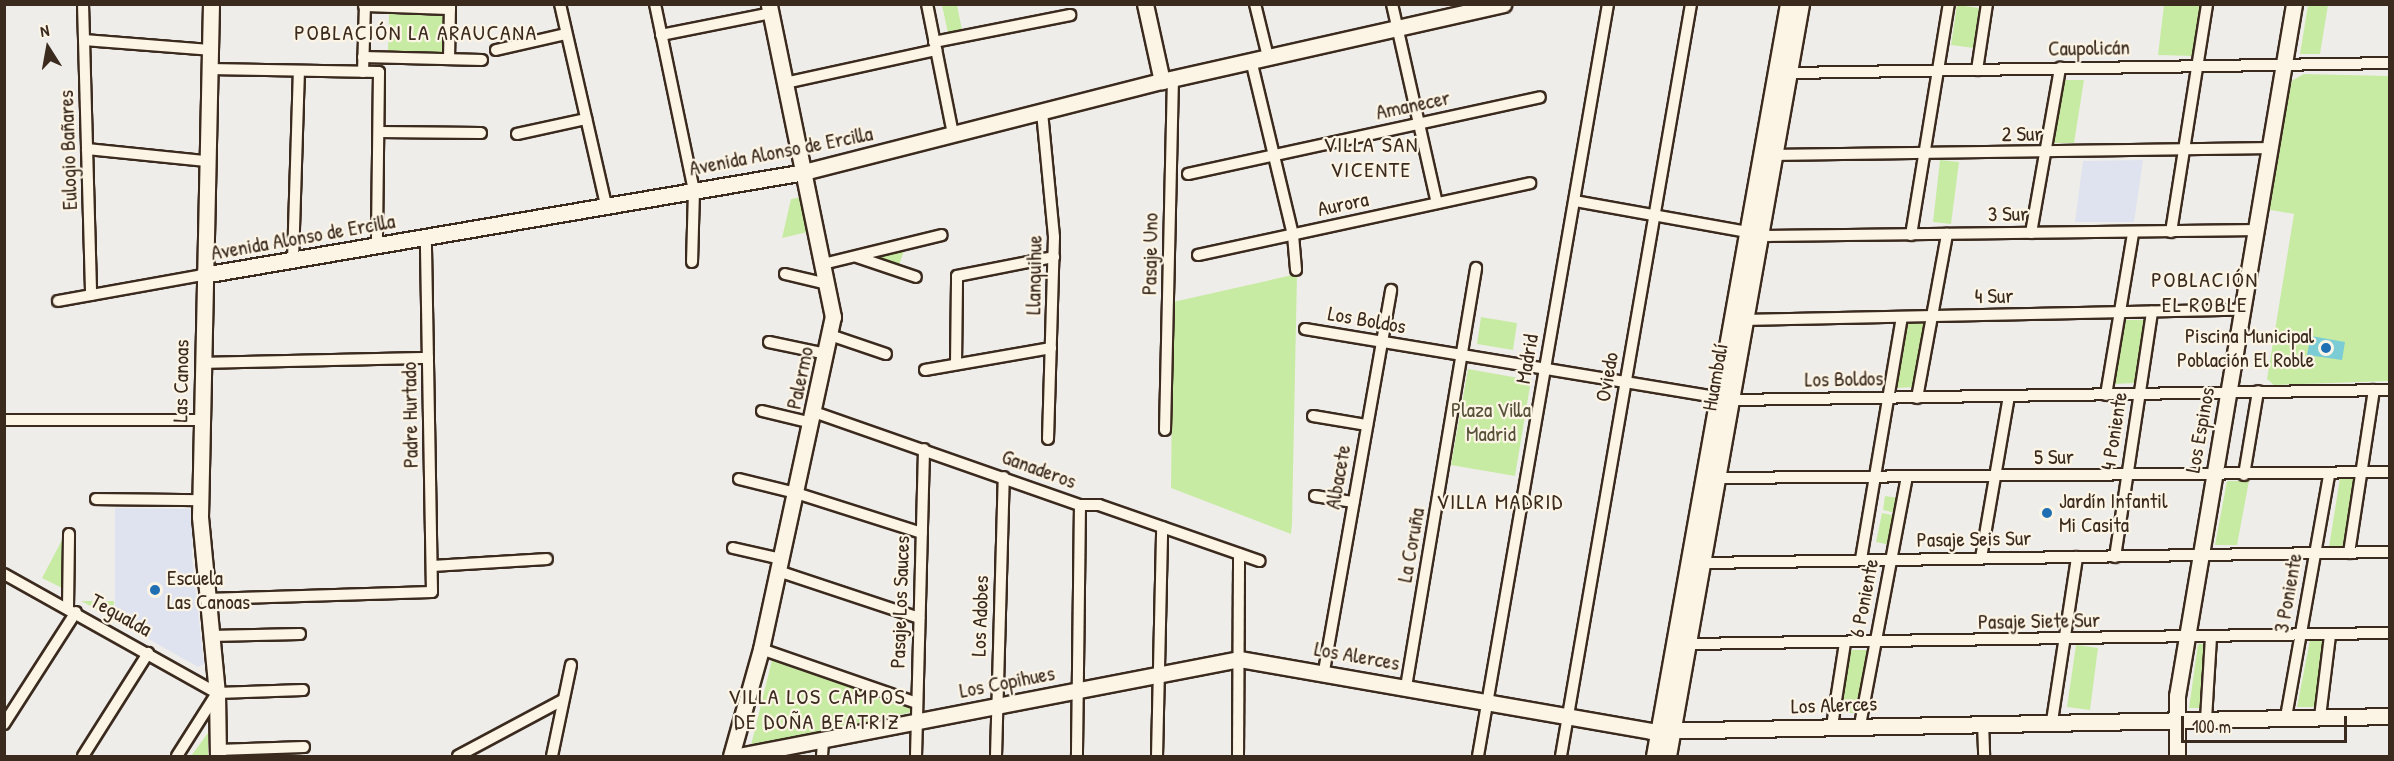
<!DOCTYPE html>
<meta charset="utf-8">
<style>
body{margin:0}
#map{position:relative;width:2394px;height:761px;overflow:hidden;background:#efedea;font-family:"Patrick Hand",sans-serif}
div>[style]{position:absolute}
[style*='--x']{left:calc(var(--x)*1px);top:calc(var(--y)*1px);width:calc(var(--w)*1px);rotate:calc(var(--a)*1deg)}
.built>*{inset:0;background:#dfe3ef}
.green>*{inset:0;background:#c8eba4}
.water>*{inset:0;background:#7bccd4}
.roads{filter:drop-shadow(2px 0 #3b2a1e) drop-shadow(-2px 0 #3b2a1e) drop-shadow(0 2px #3b2a1e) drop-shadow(0 -2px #3b2a1e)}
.street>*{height:10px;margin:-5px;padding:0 5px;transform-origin:5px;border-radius:5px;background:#fcf5e5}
.secondary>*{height:15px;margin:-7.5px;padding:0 7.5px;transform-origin:7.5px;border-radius:7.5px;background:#fcf5e5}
.dots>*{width:16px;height:16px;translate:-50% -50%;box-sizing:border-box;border:3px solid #fcf5e5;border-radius:50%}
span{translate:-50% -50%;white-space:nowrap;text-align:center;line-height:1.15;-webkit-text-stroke:4.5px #fcf5e5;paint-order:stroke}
.street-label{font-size:21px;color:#3b2a1e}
.poi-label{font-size:21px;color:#3b2a1e}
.right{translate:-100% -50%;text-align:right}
.left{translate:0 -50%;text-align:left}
.park-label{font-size:21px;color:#575139}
.neighbourhood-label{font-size:22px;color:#3b2a1e;letter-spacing:1.5px}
.frame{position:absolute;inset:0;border:6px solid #3b2a1e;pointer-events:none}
.north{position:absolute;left:18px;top:18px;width:60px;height:60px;-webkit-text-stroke:4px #fcf5e5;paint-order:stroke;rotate:349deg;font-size:16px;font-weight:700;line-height:24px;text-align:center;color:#3b2a1e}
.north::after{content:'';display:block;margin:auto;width:21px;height:27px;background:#3b2a1e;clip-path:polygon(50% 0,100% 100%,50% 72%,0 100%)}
.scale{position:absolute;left:2181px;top:716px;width:166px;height:27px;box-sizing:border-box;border:3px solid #3b2a1e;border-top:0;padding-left:8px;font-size:18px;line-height:21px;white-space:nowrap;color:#3b2a1e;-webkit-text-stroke:4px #fcf5e5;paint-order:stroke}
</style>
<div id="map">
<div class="built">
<div style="clip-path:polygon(2143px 160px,2134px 222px,2075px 222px,2083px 161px)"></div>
<div style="clip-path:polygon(115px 508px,193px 509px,192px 560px,204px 664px,198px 667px,115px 620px)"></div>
</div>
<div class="green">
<div style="clip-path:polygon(942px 5px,957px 5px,962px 30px,948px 33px)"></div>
<div style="clip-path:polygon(1957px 5px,1979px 8px,1974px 48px,1951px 45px)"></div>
<div style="clip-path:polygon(2164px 5px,2200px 5px,2193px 56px,2158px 55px)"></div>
<div style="clip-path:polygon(2308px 5px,2328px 5px,2320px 54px,2300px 54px)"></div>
<div style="clip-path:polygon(389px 14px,445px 16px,444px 52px,388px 51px)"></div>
<div style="clip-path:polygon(2304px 74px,2389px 76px,2389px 381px,2274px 385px,2267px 379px,2294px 214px,2265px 209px,2287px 91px,2293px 80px)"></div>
<div style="clip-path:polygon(2064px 80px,2084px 80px,2074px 143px,2053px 143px)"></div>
<div style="clip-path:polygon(1940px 160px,1959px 162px,1951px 224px,1933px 222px)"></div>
<div style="clip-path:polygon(805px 196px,812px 231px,782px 238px,791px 199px)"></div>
<div style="clip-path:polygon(904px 251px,899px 265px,878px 257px)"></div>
<div style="clip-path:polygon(1297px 274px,1292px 523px,1291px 534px,1171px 488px,1173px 302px)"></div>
<div style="clip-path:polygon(1481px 317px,1517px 323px,1513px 350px,1477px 344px)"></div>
<div style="clip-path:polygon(2124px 320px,2147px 320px,2136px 383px,2113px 384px)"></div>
<div style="clip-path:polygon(1928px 322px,1915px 387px,1896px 388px,1908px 323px)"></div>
<div style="clip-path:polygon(1468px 369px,1531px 380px,1515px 476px,1451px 465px)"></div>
<div style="clip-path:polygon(2340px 478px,2355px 479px,2347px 546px,2329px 547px)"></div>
<div style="clip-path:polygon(2227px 481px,2249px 481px,2237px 545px,2215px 545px)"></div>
<div style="clip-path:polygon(1885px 496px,1899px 498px,1896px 513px,1883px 510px)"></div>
<div style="clip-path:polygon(1882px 513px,1896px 516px,1890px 545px,1876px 542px)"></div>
<div style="clip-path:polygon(62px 540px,62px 588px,42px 578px)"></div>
<div style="clip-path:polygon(81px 601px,114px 601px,114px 618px)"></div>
<div style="clip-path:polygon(2310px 640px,2337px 640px,2325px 707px,2297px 707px)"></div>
<div style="clip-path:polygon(2198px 644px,2215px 644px,2211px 708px,2189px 708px)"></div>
<div style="clip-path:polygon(2076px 645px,2098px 648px,2090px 710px,2067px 707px)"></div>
<div style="clip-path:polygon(1846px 650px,1869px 650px,1858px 713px,1835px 713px)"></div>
<div style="clip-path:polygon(772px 660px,911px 705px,912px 712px,751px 745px)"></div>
<div style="clip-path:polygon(208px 733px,208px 756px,191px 756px)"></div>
</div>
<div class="water">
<div style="clip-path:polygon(2311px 336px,2345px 342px,2342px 360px,2307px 355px)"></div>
</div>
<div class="roads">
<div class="street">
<div style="--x:83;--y:4;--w:291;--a:88.4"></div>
<div style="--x:560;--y:4;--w:206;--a:77.1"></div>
<div style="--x:655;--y:4;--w:191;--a:78.2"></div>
<div style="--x:694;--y:191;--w:71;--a:91.6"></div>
<div style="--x:927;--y:4;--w:133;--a:78.7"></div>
<div style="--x:1255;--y:4;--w:55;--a:76.2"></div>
<div style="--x:1392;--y:4;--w:204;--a:77.3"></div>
<div style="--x:364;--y:6;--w:86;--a:2"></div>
<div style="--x:661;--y:35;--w:112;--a:-11.3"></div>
<div style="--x:84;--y:40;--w:126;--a:4.5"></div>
<div style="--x:934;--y:42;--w:139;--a:-11.2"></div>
<div style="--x:496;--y:50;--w:72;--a:-12.9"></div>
<div style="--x:363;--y:57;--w:119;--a:1.4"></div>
<div style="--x:449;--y:59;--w:54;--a:-88.9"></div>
<div style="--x:1251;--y:60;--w:180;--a:76.5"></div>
<div style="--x:1293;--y:235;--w:35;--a:85"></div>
<div style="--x:209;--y:69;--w:170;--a:1"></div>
<div style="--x:379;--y:72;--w:173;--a:90.7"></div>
<div style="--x:1977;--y:70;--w:67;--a:-81.4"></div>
<div style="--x:363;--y:72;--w:68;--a:-88.3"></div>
<div style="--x:1789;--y:73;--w:601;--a:-0.95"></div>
<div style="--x:785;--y:83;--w:155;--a:-12.3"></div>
<div style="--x:1042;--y:112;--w:126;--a:84.5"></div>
<div style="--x:1054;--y:237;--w:202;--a:91.7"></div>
<div style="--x:379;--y:132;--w:102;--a:0.6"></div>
<div style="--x:517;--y:134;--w:71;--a:-12.3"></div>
<div style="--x:87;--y:149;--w:120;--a:5.8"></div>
<div style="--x:1775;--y:155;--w:494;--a:-0.8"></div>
<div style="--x:1188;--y:174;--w:360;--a:-12.3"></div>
<div style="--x:1575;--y:201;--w:197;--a:10.2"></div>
<div style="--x:1769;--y:236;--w:486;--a:-0.7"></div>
<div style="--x:2171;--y:232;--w:231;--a:-81"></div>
<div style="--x:2031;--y:233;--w:168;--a:-80"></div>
<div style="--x:1911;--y:235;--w:234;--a:-80.7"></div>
<div style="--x:1198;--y:255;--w:340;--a:-12.2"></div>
<div style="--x:857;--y:257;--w:62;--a:18.7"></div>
<div style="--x:293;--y:260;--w:189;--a:-88.2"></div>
<div style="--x:823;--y:264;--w:122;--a:-13.7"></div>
<div style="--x:785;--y:274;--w:43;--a:13.4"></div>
<div style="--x:58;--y:301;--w:147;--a:-10.2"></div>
<div style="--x:1747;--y:320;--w:495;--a:-1.2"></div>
<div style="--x:1305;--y:329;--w:433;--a:9.4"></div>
<div style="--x:1732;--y:400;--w:658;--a:-0.87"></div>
<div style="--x:830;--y:335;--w:59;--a:18.7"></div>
<div style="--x:769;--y:342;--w:58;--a:11.9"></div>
<div style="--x:203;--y:363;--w:225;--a:-1.3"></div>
<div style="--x:956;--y:364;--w:88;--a:-89.3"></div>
<div style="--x:957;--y:276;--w:99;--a:-11.1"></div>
<div style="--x:925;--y:370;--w:128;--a:-9.9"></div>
<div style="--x:2106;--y:395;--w:164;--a:-80.5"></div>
<div style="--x:1917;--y:398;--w:167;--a:-79.6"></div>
<div style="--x:762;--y:411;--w:51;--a:13.5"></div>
<div style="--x:814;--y:412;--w:282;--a:19.3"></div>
<div style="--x:1080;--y:505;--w:251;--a:90.7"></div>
<div style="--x:1313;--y:416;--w:55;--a:9.5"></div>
<div style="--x:4;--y:420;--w:198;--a:0"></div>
<div style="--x:1165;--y:430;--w:351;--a:-88.7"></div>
<div style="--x:2244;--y:475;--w:85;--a:-80.5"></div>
<div style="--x:1720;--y:478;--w:670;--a:-0.51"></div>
<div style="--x:739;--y:479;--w:59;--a:13.8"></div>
<div style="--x:796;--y:493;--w:132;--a:17.6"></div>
<div style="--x:1315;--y:496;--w:39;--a:9"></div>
<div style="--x:96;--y:499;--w:104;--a:0.6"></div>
<div style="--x:1080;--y:505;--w:19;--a:0"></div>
<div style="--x:1099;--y:505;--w:170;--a:19.2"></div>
<div style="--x:733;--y:548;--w:49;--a:12.9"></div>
<div style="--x:2349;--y:553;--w:165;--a:-81.3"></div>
<div style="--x:2115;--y:557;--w:248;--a:-81.4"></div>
<div style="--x:1981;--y:558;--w:164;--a:-80.2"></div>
<div style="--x:1861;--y:559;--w:245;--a:-80.4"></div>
<div style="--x:1703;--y:563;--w:687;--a:-0.92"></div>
<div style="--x:433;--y:566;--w:114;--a:-3.5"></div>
<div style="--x:778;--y:571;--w:149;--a:18.4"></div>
<div style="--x:4;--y:574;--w:244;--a:29.2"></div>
<div style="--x:206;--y:599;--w:226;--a:-1.8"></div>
<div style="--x:432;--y:592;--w:356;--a:-91"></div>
<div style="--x:68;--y:608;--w:74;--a:-89.2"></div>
<div style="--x:210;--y:636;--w:90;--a:-1.3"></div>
<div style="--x:1689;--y:644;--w:701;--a:-0.9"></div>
<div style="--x:761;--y:649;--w:165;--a:19.1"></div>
<div style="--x:1324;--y:671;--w:387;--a:-80"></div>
<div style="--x:1406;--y:687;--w:425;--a:-80.5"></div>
<div style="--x:217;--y:693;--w:86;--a:-2"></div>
<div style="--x:2286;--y:717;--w:246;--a:-79.9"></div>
<div style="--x:2320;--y:717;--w:83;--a:-83"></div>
<div style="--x:2206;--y:719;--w:82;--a:-86.5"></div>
<div style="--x:2052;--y:721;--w:166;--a:-81.3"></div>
<div style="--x:1983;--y:722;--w:34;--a:88"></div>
<div style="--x:4;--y:724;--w:133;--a:-57.3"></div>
<div style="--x:1860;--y:725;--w:252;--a:-79.3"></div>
<div style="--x:1832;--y:726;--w:84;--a:-81.1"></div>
<div style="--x:218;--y:750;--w:86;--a:-2"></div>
<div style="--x:83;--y:756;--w:122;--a:-57.7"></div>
<div style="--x:177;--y:756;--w:75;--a:-57.6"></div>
<div style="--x:458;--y:756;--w:119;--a:-28.1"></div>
<div style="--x:552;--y:756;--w:93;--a:-78.2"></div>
<div style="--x:822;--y:756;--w:16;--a:-86"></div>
<div style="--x:916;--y:756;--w:307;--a:-88.5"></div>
<div style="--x:996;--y:756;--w:279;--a:-88.4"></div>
<div style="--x:1157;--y:756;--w:229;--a:-88.7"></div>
<div style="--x:1238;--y:756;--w:202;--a:-89.7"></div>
<div style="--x:1478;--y:756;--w:763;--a:-80.19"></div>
<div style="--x:1561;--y:756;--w:763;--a:-80.19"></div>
</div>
<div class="secondary">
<div style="--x:211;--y:4;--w:513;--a:91.23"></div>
<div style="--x:200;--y:517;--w:177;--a:84.5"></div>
<div style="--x:217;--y:693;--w:63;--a:89.1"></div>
<div style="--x:1145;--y:4;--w:79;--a:77.6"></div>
<div style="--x:203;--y:275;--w:610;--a:-9.72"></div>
<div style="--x:804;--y:172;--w:369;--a:-14.3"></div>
<div style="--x:1162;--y:81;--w:350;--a:-12.7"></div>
<div style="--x:731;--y:756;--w:111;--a:-74.3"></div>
<div style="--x:761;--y:649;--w:340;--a:-77.8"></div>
<div style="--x:833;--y:317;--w:319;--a:-101.6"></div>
<div style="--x:738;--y:756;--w:510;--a:-10.96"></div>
<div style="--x:1239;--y:659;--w:418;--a:9.9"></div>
<div style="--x:1651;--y:731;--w:739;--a:-1.16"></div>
<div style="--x:1654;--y:756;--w:764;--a:-79.9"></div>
<div style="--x:1668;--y:756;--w:764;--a:-79.97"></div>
<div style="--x:2177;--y:756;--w:60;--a:-90"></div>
<div style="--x:2177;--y:696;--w:702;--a:-80.4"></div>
</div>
</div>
<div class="dots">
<div style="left:2326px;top:348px;background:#1f6fb2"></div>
<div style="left:2047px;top:513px;background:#1f6fb2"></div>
<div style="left:155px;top:590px;background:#1f6fb2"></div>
</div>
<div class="street-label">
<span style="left:2089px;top:48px;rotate:-1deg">Caupolicán</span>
<span style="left:1413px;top:105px;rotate:-12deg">Amanecer</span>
<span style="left:2022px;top:134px;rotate:-1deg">2 Sur</span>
<span style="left:68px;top:150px;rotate:-92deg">Eulogio Bañares</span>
<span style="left:781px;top:151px;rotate:-11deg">Avenida Alonso de Ercilla</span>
<span style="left:1343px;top:204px;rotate:-12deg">Aurora</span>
<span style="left:2008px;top:214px;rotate:-1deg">3 Sur</span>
<span style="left:303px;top:237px;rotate:-10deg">Avenida Alonso de Ercilla</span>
<span style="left:1150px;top:254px;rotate:-89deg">Pasaje Uno</span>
<span style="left:1034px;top:275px;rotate:-89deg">Llanquihue</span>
<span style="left:1994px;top:296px;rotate:-1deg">4 Sur</span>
<span style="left:1367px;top:320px;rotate:10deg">Los Boldos</span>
<span style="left:1527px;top:359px;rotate:-80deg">Madrid</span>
<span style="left:1607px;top:377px;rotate:-80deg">Oviedo</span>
<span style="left:1715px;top:377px;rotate:-80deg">Huambalí</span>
<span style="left:800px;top:378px;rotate:-78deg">Palermo</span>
<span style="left:1844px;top:379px;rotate:-1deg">Los Boldos</span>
<span style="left:181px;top:381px;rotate:-89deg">Las Canoas</span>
<span style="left:410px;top:415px;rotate:-91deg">Padre Hurtado</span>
<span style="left:2200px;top:430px;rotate:-80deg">Los Espinos</span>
<span style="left:2114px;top:431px;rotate:-81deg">4 Poniente</span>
<span style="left:2054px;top:457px;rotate:-1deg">5 Sur</span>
<span style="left:1039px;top:469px;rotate:20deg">Ganaderos</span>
<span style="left:1338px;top:477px;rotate:-80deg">Albacete</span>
<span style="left:1974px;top:539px;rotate:-1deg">Pasaje Seis Sur</span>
<span style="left:1411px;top:545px;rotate:-80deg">La Coruña</span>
<span style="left:2288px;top:593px;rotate:-80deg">3 Poniente</span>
<span style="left:1864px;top:598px;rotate:-79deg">6 Poniente</span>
<span style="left:900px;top:602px;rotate:-88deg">Pasaje Los Sauces</span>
<span style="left:121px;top:615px;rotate:29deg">Tegualda</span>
<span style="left:980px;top:616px;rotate:-88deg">Los Adobes</span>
<span style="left:2039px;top:621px;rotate:-1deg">Pasaje Siete Sur</span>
<span style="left:1357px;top:656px;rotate:10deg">Los Alerces</span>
<span style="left:1007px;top:682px;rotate:-11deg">Los Copihues</span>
<span style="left:1834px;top:705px;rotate:-2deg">Los Alerces</span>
</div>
<div class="poi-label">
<span class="right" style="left:2314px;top:348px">Piscina Municipal<br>Población El Roble</span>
<span class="left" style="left:2059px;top:513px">Jardín Infantil<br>Mi Casita</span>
<span class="left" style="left:167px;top:590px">Escuela<br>Las Canoas</span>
</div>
<div class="park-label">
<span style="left:1491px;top:422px">Plaza Villa<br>Madrid</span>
</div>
<div class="neighbourhood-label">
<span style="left:416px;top:33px">POBLACIÓN LA ARAUCANA</span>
<span style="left:1371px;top:157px">VILLA SAN<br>VICENTE</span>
<span style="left:2205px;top:292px">POBLACIÓN<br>EL ROBLE</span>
<span style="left:1500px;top:502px">VILLA MADRID</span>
<span style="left:817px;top:709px">VILLA LOS CAMPOS<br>DE DOÑA BEATRIZ</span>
</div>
<div class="frame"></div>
<div class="north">N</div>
<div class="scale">100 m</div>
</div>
